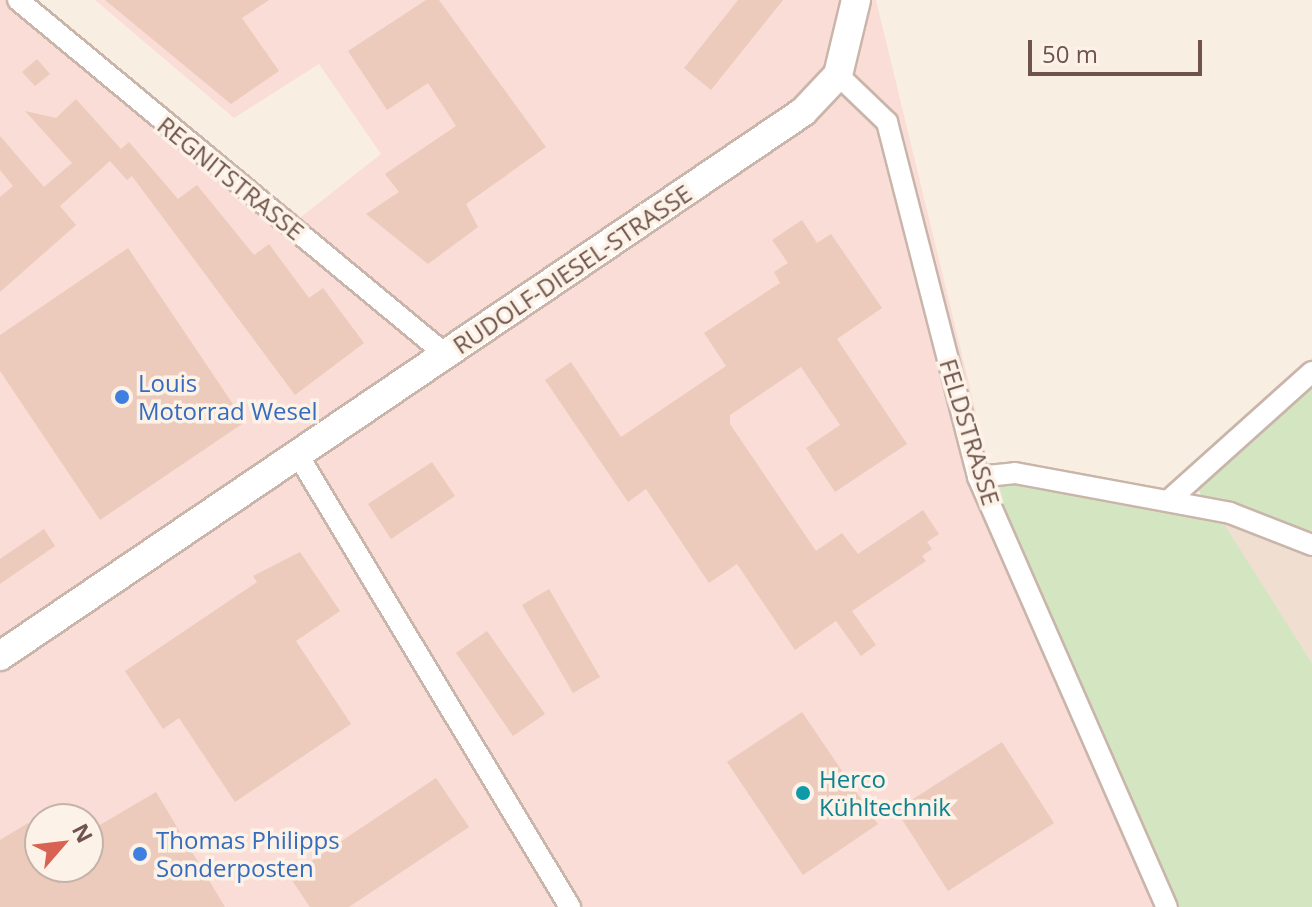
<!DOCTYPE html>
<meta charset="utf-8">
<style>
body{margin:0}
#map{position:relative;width:1312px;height:907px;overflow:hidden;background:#f9eee2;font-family:"Open Sans",sans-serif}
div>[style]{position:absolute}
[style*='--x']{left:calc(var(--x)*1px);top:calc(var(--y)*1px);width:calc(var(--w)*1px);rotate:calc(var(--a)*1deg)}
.residential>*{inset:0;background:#f0dfd1}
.commercial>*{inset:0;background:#f9ddd6}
.green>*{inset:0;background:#d4e5c2}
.building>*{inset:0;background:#eccbbc}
.roads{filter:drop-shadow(2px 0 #c9b5aa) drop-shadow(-2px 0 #c9b5aa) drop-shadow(0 2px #c9b5aa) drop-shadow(0 -2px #c9b5aa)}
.street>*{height:20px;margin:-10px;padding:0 10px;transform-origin:10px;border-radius:10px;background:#fff}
.secondary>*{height:28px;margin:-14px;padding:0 14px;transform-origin:14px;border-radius:14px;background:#fff}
.dots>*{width:22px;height:22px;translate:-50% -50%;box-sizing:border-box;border:4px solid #fdf2e7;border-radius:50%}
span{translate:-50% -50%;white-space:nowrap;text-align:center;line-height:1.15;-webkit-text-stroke:7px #fdf2e7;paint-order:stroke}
.street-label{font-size:24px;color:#6e544b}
.shop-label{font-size:24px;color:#366cbe}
.left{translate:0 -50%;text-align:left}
.culture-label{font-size:24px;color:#0d838f}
.north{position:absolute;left:24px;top:803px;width:80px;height:80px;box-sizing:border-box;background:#fdf2e7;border:2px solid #c4b3a9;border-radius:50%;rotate:62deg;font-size:22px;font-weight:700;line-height:32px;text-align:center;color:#6e544b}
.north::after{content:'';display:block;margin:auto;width:28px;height:36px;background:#d96352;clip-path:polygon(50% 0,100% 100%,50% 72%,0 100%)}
.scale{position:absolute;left:1028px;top:40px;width:174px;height:36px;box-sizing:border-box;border:4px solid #6e544b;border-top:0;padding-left:10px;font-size:24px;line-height:28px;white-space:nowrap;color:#6e544b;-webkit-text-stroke:6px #fdf2e7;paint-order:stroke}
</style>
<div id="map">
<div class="residential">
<div style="clip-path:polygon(1221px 520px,1312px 555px,1312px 663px)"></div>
</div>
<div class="commercial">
<div style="clip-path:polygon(evenodd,0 0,26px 0,301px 217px,381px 154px,319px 64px,234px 118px,95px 0,876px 0,987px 458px,963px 472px,1156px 907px,0 907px,0 0,40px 819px,88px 819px,88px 867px,40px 867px,40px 819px)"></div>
</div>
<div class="green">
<div style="clip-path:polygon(1312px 358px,1312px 537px,1202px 499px,1198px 487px,1165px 492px)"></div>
<div style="clip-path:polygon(1016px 482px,1221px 519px,1312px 663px,1312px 907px,1179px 907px,995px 488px)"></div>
</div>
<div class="building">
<div style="clip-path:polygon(105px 0,269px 0,242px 18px,279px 71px,231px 104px)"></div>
<div style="clip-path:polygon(426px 0,439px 0,546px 147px,466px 204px,478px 227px,428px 264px,366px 214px,399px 192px,385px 174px,456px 126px,428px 83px,387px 110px,348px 51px)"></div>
<div style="clip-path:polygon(738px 0,783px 0,711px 90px,684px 68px)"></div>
<div style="clip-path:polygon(37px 59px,50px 74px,35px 86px,22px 72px)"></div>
<div style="clip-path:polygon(76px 99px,121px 149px,129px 142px,178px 199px,197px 185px,254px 255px,269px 244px,309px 298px,323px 288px,364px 343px,295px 395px,132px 176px,127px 180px,110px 161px,60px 206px,76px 225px,0 292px,0 197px,13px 186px,0 170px,0 136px,44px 187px,72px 163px,25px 111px,56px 118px)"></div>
<div style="clip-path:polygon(802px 220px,817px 243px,831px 234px,882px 308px,837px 339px,907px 444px,835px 492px,806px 448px,840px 425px,801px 367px,730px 415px,730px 424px,816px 551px,842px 533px,858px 554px,923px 510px,939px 534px,927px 542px,932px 549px,922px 556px,926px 561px,852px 611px,876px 645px,861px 656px,836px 621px,795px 650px,737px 564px,709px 583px,646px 489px,628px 502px,545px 380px,571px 362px,621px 437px,726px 366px,704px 333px,780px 283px,774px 272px,788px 263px,772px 240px)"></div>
<div style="clip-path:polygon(128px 248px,245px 422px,100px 520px,0 371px,0 335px)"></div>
<div style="clip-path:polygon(432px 462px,455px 496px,391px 539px,368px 504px)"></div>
<div style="clip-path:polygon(44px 529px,55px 546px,0 584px,0 559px)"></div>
<div style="clip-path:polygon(300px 552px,340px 611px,296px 641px,351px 724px,235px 802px,179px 718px,163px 729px,125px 671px,257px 582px,253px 576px)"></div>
<div style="clip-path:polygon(549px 589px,600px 677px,573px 693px,522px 605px)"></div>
<div style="clip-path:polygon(487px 631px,545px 714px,513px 736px,456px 653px)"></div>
<div style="clip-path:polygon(802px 712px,878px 824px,803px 875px,727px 762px)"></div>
<div style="clip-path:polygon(1002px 742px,1054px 823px,948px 891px,896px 810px)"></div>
<div style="clip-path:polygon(436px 778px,469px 827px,349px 907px,310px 907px,289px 876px)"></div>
<div style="clip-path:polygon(156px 792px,225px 907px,0 907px,0 840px,28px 823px,40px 842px,40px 867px,88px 867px,88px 832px)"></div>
</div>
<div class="roads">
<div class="street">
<div style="--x:18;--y:0;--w:555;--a:39.66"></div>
<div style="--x:838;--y:75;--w:68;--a:43.8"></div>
<div style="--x:887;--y:122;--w:366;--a:75.6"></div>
<div style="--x:978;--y:477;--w:470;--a:66.3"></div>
<div style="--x:298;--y:455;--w:528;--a:58.96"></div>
<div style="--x:978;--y:477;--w:37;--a:-6"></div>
<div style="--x:1015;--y:473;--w:219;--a:10.5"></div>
<div style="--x:1230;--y:513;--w:88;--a:21.3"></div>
<div style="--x:1168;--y:501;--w:193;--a:-41.9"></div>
</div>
<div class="secondary">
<div style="--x:0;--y:656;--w:970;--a:-34.12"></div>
<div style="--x:803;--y:112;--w:51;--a:-46.6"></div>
<div style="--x:838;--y:75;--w:77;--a:-76.5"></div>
</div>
</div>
<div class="dots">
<div style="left:122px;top:397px;background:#3f7fe0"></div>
<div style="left:803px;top:793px;background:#0f9aa8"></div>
<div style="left:140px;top:854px;background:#3f7fe0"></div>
</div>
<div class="street-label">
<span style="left:231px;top:178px;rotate:39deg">REGNITSTRASSE</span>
<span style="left:572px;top:269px;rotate:-34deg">RUDOLF-DIESEL-STRASSE</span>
<span style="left:970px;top:432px;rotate:73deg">FELDSTRASSE</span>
</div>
<div class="shop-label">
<span class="left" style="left:138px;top:397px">Louis<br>Motorrad Wesel</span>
<span class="left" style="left:156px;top:854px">Thomas Philipps<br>Sonderposten</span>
</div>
<div class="culture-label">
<span class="left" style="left:819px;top:793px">Herco<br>Kühltechnik</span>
</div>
<div class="north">N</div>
<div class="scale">50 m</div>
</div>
